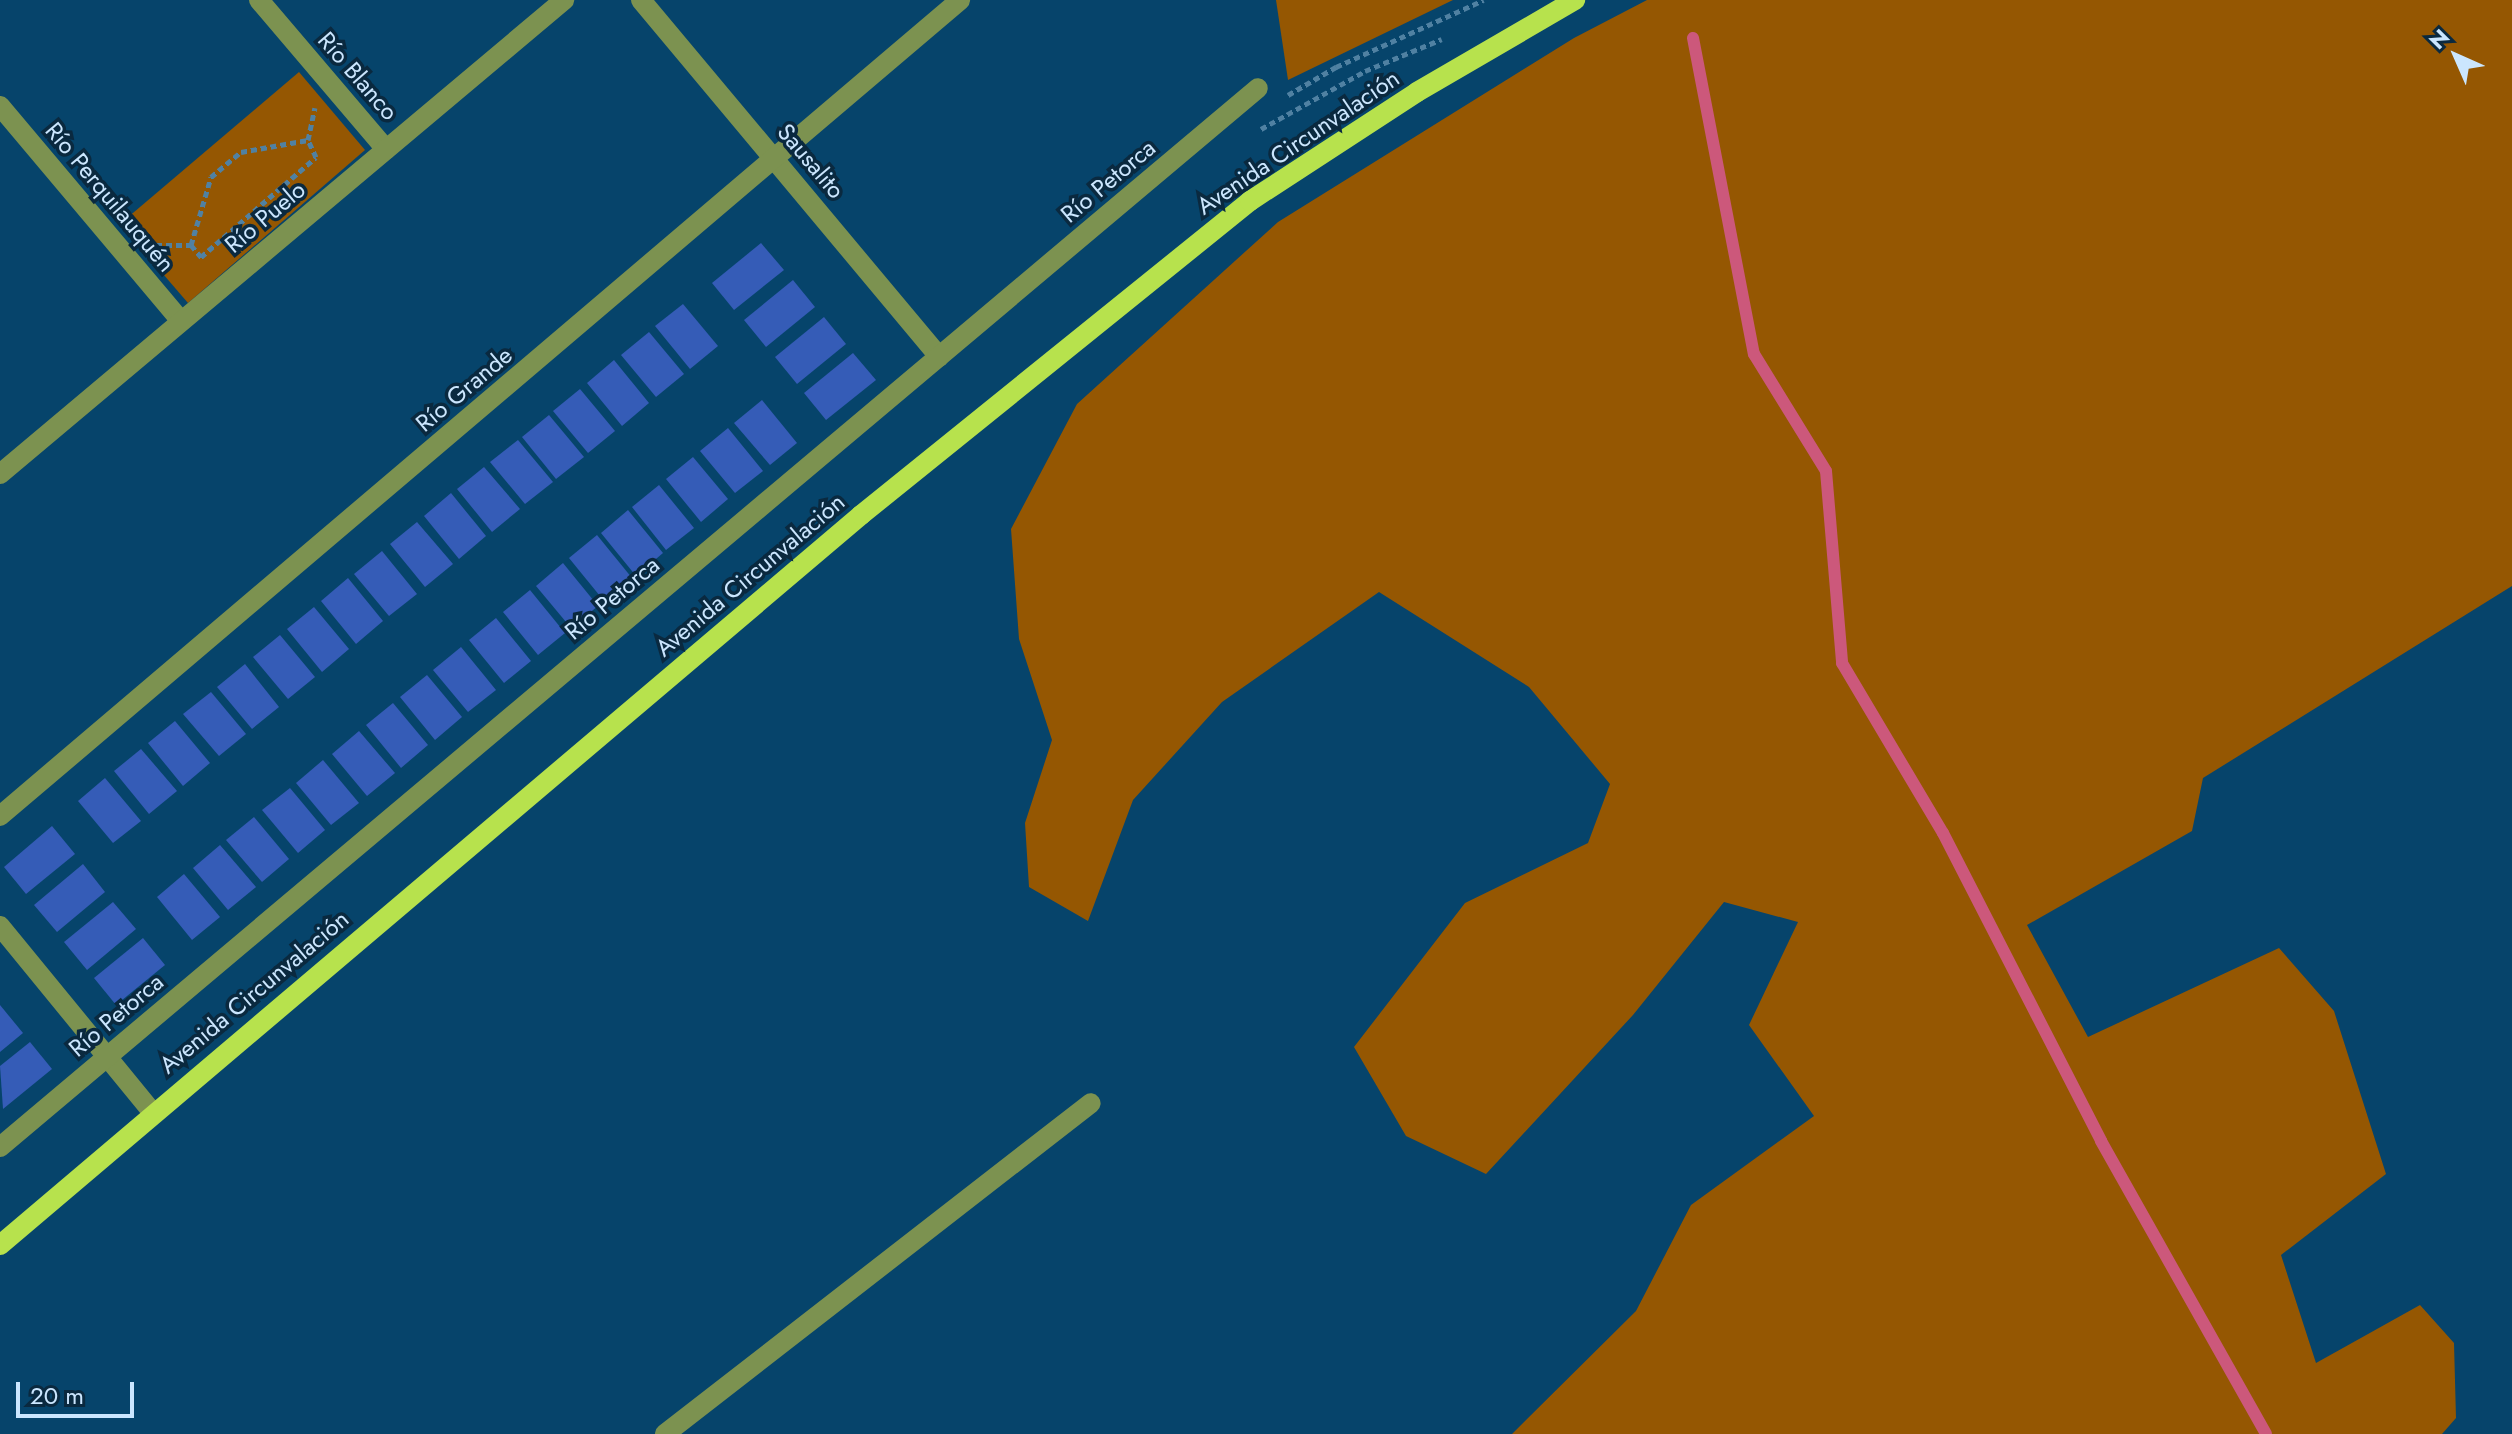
<!DOCTYPE html>
<meta charset="utf-8">
<style>
body{margin:0}
#map{position:relative;width:2512px;height:1434px;overflow:hidden;background:#06446b;font-family:Jost,sans-serif}
div>[style]{position:absolute}
[style*='--x']{left:calc(var(--x)*1px);top:calc(var(--y)*1px);width:calc(var(--w)*1px);rotate:calc(var(--a)*1deg)}
.green>*{inset:0;background:#955702}
.stream>*{height:12px;margin:-6px;padding:0 6px;transform-origin:6px;border-radius:6px;background:#cc587b}
.building>*{inset:0;background:#355cb7}
.path>*{height:5px;margin-top:-2.5px;transform-origin:0;background:repeating-linear-gradient(90deg,#5081a2 0 6px,transparent 0 10px)}
.minor>*{height:20px;margin:-10px;padding:0 10px;transform-origin:10px;border-radius:10px;background:#7c9250}
.major>*{height:20px;margin:-10px;padding:0 10px;transform-origin:10px;border-radius:10px;background:#b7e24d}
span{translate:-50% -50%;white-space:nowrap;text-align:center;line-height:1.15;-webkit-text-stroke:7px #0a293f;paint-order:stroke}
.street-label{font-size:24px;color:#cbe6fe}
.north{position:absolute;left:2416px;top:16px;width:80px;height:80px;-webkit-text-stroke:6px #0a293f;paint-order:stroke;rotate:315deg;font-size:22px;font-weight:700;line-height:32px;text-align:center;color:#cbe6fe}
.north::after{content:'';display:block;margin:auto;width:28px;height:36px;background:#cbe6fe;clip-path:polygon(50% 0,100% 100%,50% 72%,0 100%)}
.scale{position:absolute;left:16px;top:1382px;width:118px;height:36px;box-sizing:border-box;border:4px solid #cbe6fe;border-top:0;padding-left:10px;font-size:24px;line-height:28px;white-space:nowrap;color:#cbe6fe;-webkit-text-stroke:6px #0a293f;paint-order:stroke}
</style>
<div id="map">
<div class="green">
<div style="clip-path:polygon(1276px 0,1453px 0,1288px 80px)"></div>
<div style="clip-path:polygon(1647px 0,2512px 0,2512px 586px,2203px 778px,2192px 831px,2027px 925px,2088px 1037px,2279px 948px,2334px 1011px,2386px 1174px,2281px 1255px,2316px 1363px,2420px 1305px,2454px 1343px,2456px 1418px,2442px 1434px,1512px 1434px,1636px 1311px,1691px 1205px,1814px 1116px,1749px 1025px,1798px 922px,1724px 902px,1633px 1015px,1486px 1174px,1406px 1136px,1354px 1047px,1465px 903px,1588px 843px,1610px 784px,1529px 687px,1379px 592px,1222px 702px,1133px 800px,1088px 921px,1029px 887px,1025px 823px,1052px 740px,1019px 639px,1011px 529px,1077px 404px,1278px 222px,1574px 38px)"></div>
<div style="clip-path:polygon(299px 72px,365px 150px,188px 303px,120px 224px)"></div>
</div>
<div class="stream">
<div style="--x:1693;--y:38;--w:322;--a:79.1"></div>
<div style="--x:1754;--y:354;--w:137;--a:58.4"></div>
<div style="--x:1826;--y:471;--w:193;--a:85.2"></div>
<div style="--x:1842;--y:663;--w:198;--a:59.3"></div>
<div style="--x:1943;--y:833;--w:346;--a:62.8"></div>
<div style="--x:2101;--y:1141;--w:336;--a:60.6"></div>
</div>
<div class="building">
<div style="clip-path:polygon(761px 243px,784px 270px,734px 310px,712px 283px)"></div>
<div style="clip-path:polygon(793px 280px,815px 307px,766px 347px,744px 320px)"></div>
<div style="clip-path:polygon(683px 304px,718px 346px,690px 369px,655px 326px)"></div>
<div style="clip-path:polygon(824px 317px,846px 344px,797px 384px,775px 357px)"></div>
<div style="clip-path:polygon(649px 332px,684px 374px,656px 397px,621px 355px)"></div>
<div style="clip-path:polygon(853px 353px,876px 380px,826px 420px,804px 393px)"></div>
<div style="clip-path:polygon(614px 360px,649px 403px,622px 426px,587px 383px)"></div>
<div style="clip-path:polygon(580px 389px,615px 431px,588px 453px,553px 411px)"></div>
<div style="clip-path:polygon(762px 400px,797px 443px,770px 465px,734px 423px)"></div>
<div style="clip-path:polygon(549px 415px,584px 457px,556px 479px,522px 437px)"></div>
<div style="clip-path:polygon(728px 428px,763px 471px,735px 493px,700px 451px)"></div>
<div style="clip-path:polygon(518px 440px,553px 482px,525px 504px,490px 462px)"></div>
<div style="clip-path:polygon(693px 457px,728px 499px,701px 522px,666px 479px)"></div>
<div style="clip-path:polygon(484px 467px,520px 509px,492px 532px,457px 489px)"></div>
<div style="clip-path:polygon(659px 485px,694px 528px,666px 550px,632px 507px)"></div>
<div style="clip-path:polygon(451px 493px,486px 536px,459px 559px,424px 516px)"></div>
<div style="clip-path:polygon(628px 510px,663px 553px,636px 576px,601px 533px)"></div>
<div style="clip-path:polygon(417px 522px,453px 564px,425px 587px,390px 544px)"></div>
<div style="clip-path:polygon(597px 535px,632px 578px,604px 601px,569px 558px)"></div>
<div style="clip-path:polygon(382px 551px,417px 594px,389px 616px,354px 574px)"></div>
<div style="clip-path:polygon(563px 563px,598px 606px,571px 628px,536px 586px)"></div>
<div style="clip-path:polygon(348px 578px,383px 621px,356px 644px,321px 601px)"></div>
<div style="clip-path:polygon(530px 590px,565px 633px,538px 655px,503px 612px)"></div>
<div style="clip-path:polygon(314px 607px,349px 649px,322px 672px,287px 629px)"></div>
<div style="clip-path:polygon(496px 618px,531px 661px,504px 683px,469px 640px)"></div>
<div style="clip-path:polygon(280px 635px,315px 677px,288px 699px,253px 657px)"></div>
<div style="clip-path:polygon(461px 647px,496px 690px,468px 712px,433px 670px)"></div>
<div style="clip-path:polygon(245px 664px,279px 707px,252px 729px,217px 687px)"></div>
<div style="clip-path:polygon(427px 675px,462px 717px,435px 740px,400px 697px)"></div>
<div style="clip-path:polygon(211px 692px,246px 734px,219px 756px,183px 714px)"></div>
<div style="clip-path:polygon(393px 703px,428px 745px,401px 768px,366px 725px)"></div>
<div style="clip-path:polygon(175px 721px,210px 763px,183px 786px,148px 743px)"></div>
<div style="clip-path:polygon(359px 731px,395px 773px,367px 796px,332px 754px)"></div>
<div style="clip-path:polygon(141px 749px,177px 791px,149px 814px,114px 771px)"></div>
<div style="clip-path:polygon(323px 760px,359px 803px,331px 825px,296px 783px)"></div>
<div style="clip-path:polygon(105px 778px,141px 821px,113px 843px,78px 801px)"></div>
<div style="clip-path:polygon(290px 788px,325px 830px,298px 853px,262px 810px)"></div>
<div style="clip-path:polygon(254px 817px,289px 859px,262px 882px,226px 840px)"></div>
<div style="clip-path:polygon(52px 826px,75px 854px,26px 894px,4px 867px)"></div>
<div style="clip-path:polygon(220px 845px,256px 887px,228px 910px,193px 868px)"></div>
<div style="clip-path:polygon(83px 864px,105px 892px,57px 932px,34px 905px)"></div>
<div style="clip-path:polygon(184px 874px,220px 917px,192px 940px,157px 897px)"></div>
<div style="clip-path:polygon(113px 902px,136px 929px,87px 970px,64px 942px)"></div>
<div style="clip-path:polygon(143px 938px,165px 965px,116px 1005px,94px 978px)"></div>
<div style="clip-path:polygon(0 1005px,23px 1033px,0 1052px)"></div>
<div style="clip-path:polygon(30px 1042px,52px 1069px,3px 1109px,0 1066px)"></div>
</div>
<div class="path">
<div style="--x:1288;--y:95;--w:56;--a:-30.3"></div>
<div style="--x:1336;--y:67;--w:162;--a:-24.4"></div>
<div style="--x:1261;--y:129;--w:119;--a:-29.1"></div>
<div style="--x:1365;--y:71;--w:83;--a:-22.6"></div>
<div style="--x:156;--y:245;--w:35;--a:0"></div>
<div style="--x:191;--y:245;--w:71;--a:-73.6"></div>
<div style="--x:211;--y:177;--w:39;--a:-40"></div>
<div style="--x:241;--y:152;--w:68;--a:-10.2"></div>
<div style="--x:308;--y:140;--w:33;--a:-78"></div>
<div style="--x:191;--y:245;--w:16;--a:50"></div>
<div style="--x:201;--y:257;--w:152;--a:-41"></div>
<div style="--x:316;--y:157;--w:19;--a:-115"></div>
</div>
<div class="minor">
<div style="--x:259;--y:0;--w:196;--a:49.6"></div>
<div style="--x:641;--y:0;--w:465;--a:50.1"></div>
<div style="--x:0;--y:106;--w:281;--a:49.9"></div>
<div style="--x:0;--y:474;--w:737;--a:-40.04"></div>
<div style="--x:0;--y:816;--w:1260;--a:-40.36"></div>
<div style="--x:0;--y:926;--w:240;--a:50.7"></div>
<div style="--x:0;--y:1147;--w:1644;--a:-40.09"></div>
<div style="--x:665;--y:1434;--w:539;--a:-37.85"></div>
</div>
<div class="major">
<div style="--x:0;--y:1245;--w:1129;--a:-40.29"></div>
<div style="--x:861;--y:515;--w:500;--a:-38.9"></div>
<div style="--x:1250;--y:201;--w:199;--a:-33.1"></div>
<div style="--x:1417;--y:92;--w:183;--a:-30.2"></div>
</div>
<div class="street-label">
<span style="left:358px;top:76px;rotate:49deg">Río Blanco</span>
<span style="left:1298px;top:142px;rotate:-34deg">Avenida Circunvalación</span>
<span style="left:811px;top:161px;rotate:50deg">Sausalito</span>
<span style="left:1108px;top:181px;rotate:-40deg">Río Petorca</span>
<span style="left:110px;top:197px;rotate:50deg">Río Perquilauquén</span>
<span style="left:265px;top:217px;rotate:-40deg">Río Puelo</span>
<span style="left:464px;top:389px;rotate:-40deg">Río Grande</span>
<span style="left:750px;top:575px;rotate:-40deg">Avenida Circunvalación</span>
<span style="left:612px;top:598px;rotate:-40deg">Río Petorca</span>
<span style="left:254px;top:992px;rotate:-40deg">Avenida Circunvalación</span>
<span style="left:116px;top:1015px;rotate:-40deg">Río Petorca</span>
</div>
<div class="north">N</div>
<div class="scale">20 m</div>
</div>
